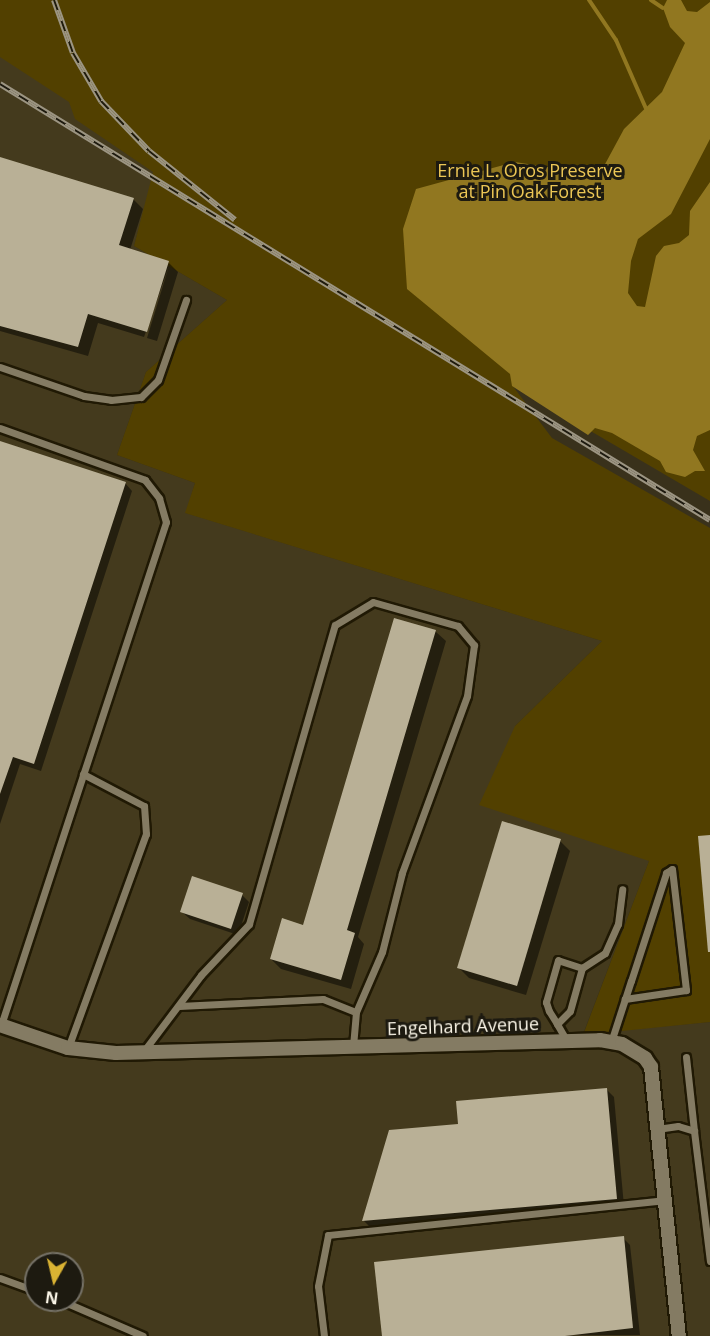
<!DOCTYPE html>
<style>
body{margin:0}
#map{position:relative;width:710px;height:1336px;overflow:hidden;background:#39311b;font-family:"Open Sans",sans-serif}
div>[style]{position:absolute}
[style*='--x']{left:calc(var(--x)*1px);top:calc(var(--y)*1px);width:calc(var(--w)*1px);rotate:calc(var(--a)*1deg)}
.built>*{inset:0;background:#443a1d}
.green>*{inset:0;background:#524000}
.water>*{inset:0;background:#917720}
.shadow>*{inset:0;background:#0007}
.stream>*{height:4px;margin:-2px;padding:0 2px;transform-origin:2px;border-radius:2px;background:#917720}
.building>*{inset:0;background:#b9b096}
.roads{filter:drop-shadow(2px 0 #201904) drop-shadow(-2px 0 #201904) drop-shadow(0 2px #201904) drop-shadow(0 -2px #201904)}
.lane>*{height:7px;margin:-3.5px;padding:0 3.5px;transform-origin:3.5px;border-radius:3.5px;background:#847b63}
.street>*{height:14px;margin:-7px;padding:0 7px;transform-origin:7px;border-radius:7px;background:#847b63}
.rail>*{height:6px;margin-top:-3px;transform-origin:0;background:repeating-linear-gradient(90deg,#1d1a10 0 11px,#9c9583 0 22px);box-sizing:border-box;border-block:2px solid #9c9583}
span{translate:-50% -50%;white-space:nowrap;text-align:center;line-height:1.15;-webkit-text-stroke:6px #1d1a10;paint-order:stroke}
.park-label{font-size:18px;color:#ebc655}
.street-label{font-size:18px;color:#f9f4e6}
.north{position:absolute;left:24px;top:1252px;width:60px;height:60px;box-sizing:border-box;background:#1d1a10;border:2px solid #757166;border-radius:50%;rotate:188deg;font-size:16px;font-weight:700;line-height:24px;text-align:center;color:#f9f4e6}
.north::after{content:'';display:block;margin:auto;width:21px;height:27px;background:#dab333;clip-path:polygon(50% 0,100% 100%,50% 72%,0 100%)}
</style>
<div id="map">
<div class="built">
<div style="clip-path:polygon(evenodd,0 0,31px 0,76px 119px,154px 172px,134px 246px,227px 300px,146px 372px,117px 455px,195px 483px,186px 513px,602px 641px,515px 726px,649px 861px,583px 1034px,710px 1022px,710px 1336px,0 1336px,0 0,36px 1264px,72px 1264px,72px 1300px,36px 1300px,36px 1264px)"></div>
</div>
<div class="green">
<div style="clip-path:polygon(0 0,710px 0,710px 501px,512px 385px,552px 438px,710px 528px,710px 1022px,583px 1035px,649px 861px,479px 805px,515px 726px,602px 641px,185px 513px,195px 483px,117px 455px,146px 372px,227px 300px,134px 246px,153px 172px,75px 119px,69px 102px,0 57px)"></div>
</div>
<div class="water">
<div style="clip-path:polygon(667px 0,681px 0,687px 11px,697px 12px,710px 2px,710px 139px,671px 214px,638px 239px,631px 261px,628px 293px,637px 306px,645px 307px,656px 256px,664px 246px,679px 243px,689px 235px,690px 211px,710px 182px,710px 430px,697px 436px,693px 450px,705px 471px,695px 471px,685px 477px,666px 472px,660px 461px,612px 433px,595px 428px,588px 435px,512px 386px,510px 374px,407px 289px,403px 229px,416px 189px,515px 162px,585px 173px,604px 166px,624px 129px,662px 92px,685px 43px,670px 27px,663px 8px)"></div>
</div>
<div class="shadow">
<div style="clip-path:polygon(0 159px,133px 199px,143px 209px,130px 250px,168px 262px,178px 272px,157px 341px,147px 338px,169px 266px,144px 337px,98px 323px,88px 356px,0 331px)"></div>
<div style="clip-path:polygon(0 443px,125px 483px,132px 491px,41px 771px,20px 764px,0 824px)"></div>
<div style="clip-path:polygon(395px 620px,436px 632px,446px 641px,358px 937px,364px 944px,351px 989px,281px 969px,271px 959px,304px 927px)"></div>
<div style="clip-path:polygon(503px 823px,560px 841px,570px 851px,526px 995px,469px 978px,459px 968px)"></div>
<div style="clip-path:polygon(242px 895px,249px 902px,238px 935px,190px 919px,182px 912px)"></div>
<div style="clip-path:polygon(607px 1090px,614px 1097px,624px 1206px,371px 1228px,364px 1221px,460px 1125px)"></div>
<div style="clip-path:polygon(623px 1238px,630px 1245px,640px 1335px,383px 1336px)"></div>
</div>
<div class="stream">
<div style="--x:589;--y:0;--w:48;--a:56"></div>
<div style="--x:616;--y:40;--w:77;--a:66.4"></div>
<div style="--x:651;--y:0;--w:14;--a:34"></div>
</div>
<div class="building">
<div style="clip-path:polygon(0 157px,134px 198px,119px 245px,169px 261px,147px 332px,88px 314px,78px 347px,0 326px)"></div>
<div style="clip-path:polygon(0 441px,126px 482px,34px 764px,13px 757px,0 794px)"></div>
<div style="clip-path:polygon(394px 618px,436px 630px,347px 930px,355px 933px,341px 980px,270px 959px,282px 918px,303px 925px)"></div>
<div style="clip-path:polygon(502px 821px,561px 839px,517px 986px,457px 968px)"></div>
<div style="clip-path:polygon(710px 835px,710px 952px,708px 952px,698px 836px)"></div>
<div style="clip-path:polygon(192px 876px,243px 893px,231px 929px,180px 912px)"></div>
<div style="clip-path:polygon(607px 1088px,617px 1199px,362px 1221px,389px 1130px,458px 1124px,456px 1101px)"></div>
<div style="clip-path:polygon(624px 1236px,633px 1328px,565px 1336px,382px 1336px,374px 1262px)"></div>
</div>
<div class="roads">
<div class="lane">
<div style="--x:0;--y:367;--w:89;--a:19"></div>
<div style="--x:84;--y:396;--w:27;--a:8"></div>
<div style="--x:111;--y:400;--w:30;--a:-6"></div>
<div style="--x:141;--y:397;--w:24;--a:-45"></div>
<div style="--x:158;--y:380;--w:85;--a:-70.7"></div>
<div style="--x:0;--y:428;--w:154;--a:19.7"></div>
<div style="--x:145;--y:480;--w:23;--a:52"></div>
<div style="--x:159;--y:498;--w:25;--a:74"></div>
<div style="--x:166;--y:522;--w:529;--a:108.16"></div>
<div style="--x:582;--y:968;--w:27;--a:-33"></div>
<div style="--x:605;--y:953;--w:32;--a:-66"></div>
<div style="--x:618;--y:924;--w:35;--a:-83"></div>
<div style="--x:179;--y:1006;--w:144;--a:-2.8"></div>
<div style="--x:323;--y:999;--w:35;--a:22"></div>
<div style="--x:557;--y:1024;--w:18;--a:-45"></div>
<div style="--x:570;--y:1011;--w:45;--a:-74.4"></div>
<div style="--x:582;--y:968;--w:25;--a:-162"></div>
<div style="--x:558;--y:960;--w:44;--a:105.9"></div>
<div style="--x:546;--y:1002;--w:9;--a:72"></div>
<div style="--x:549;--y:1011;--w:15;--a:58"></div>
<div style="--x:557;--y:1024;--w:20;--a:60"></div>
<div style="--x:611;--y:1042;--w:45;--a:-72"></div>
<div style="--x:625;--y:999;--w:19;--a:-72"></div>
<div style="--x:631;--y:981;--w:114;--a:-72"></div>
<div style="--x:666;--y:873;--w:7;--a:-34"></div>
<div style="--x:672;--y:869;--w:122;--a:83.4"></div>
<div style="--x:686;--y:990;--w:62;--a:171.6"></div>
<div style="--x:68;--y:1048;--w:228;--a:-70"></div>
<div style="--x:146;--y:834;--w:28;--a:-94"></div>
<div style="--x:144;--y:806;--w:69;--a:-152.3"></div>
<div style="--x:143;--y:1052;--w:96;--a:-53"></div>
<div style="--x:201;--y:975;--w:70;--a:-46.7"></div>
<div style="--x:249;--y:924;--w:311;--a:-74"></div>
<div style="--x:335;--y:625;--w:44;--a:-31.2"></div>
<div style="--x:373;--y:602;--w:88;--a:15.8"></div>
<div style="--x:458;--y:626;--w:25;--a:50"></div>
<div style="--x:474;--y:645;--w:51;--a:97.8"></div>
<div style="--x:467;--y:696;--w:189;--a:110.2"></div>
<div style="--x:402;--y:873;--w:81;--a:104.2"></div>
<div style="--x:382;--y:952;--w:65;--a:113.4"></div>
<div style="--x:356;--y:1012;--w:35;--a:95"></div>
<div style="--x:686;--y:1057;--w:74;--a:83.8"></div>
<div style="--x:657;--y:1129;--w:21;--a:-8"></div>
<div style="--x:678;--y:1126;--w:17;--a:17"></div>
<div style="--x:694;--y:1131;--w:131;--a:83"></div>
<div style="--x:0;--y:1278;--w:38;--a:20"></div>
<div style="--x:60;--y:1300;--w:90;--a:23.4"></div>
<div style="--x:324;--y:1336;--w:50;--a:-96.8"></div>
<div style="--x:318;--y:1286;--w:52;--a:-78.9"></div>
<div style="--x:328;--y:1235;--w:339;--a:-5.9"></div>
</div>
<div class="street">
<div style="--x:0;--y:1025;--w:72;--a:18.7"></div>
<div style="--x:68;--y:1048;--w:48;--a:5.9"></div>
<div style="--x:116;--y:1053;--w:484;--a:-1.5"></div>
<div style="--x:600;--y:1040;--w:22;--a:10"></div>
<div style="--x:622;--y:1044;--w:27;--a:31"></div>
<div style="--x:645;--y:1058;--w:11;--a:56"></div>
<div style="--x:651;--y:1067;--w:270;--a:84.1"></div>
</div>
</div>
<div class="rail">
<div style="--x:54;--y:0;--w:56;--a:70.3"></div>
<div style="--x:73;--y:53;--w:56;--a:59.7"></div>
<div style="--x:101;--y:101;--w:69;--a:46.2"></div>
<div style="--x:149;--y:151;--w:110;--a:38.7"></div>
<div style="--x:0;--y:84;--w:833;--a:31.55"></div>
</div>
<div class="park-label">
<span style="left:530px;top:181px">Ernie L. Oros Preserve<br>at Pin Oak Forest</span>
</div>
<div class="street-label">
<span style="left:463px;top:1026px;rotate:-2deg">Engelhard Avenue</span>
</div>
<div class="north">N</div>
</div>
